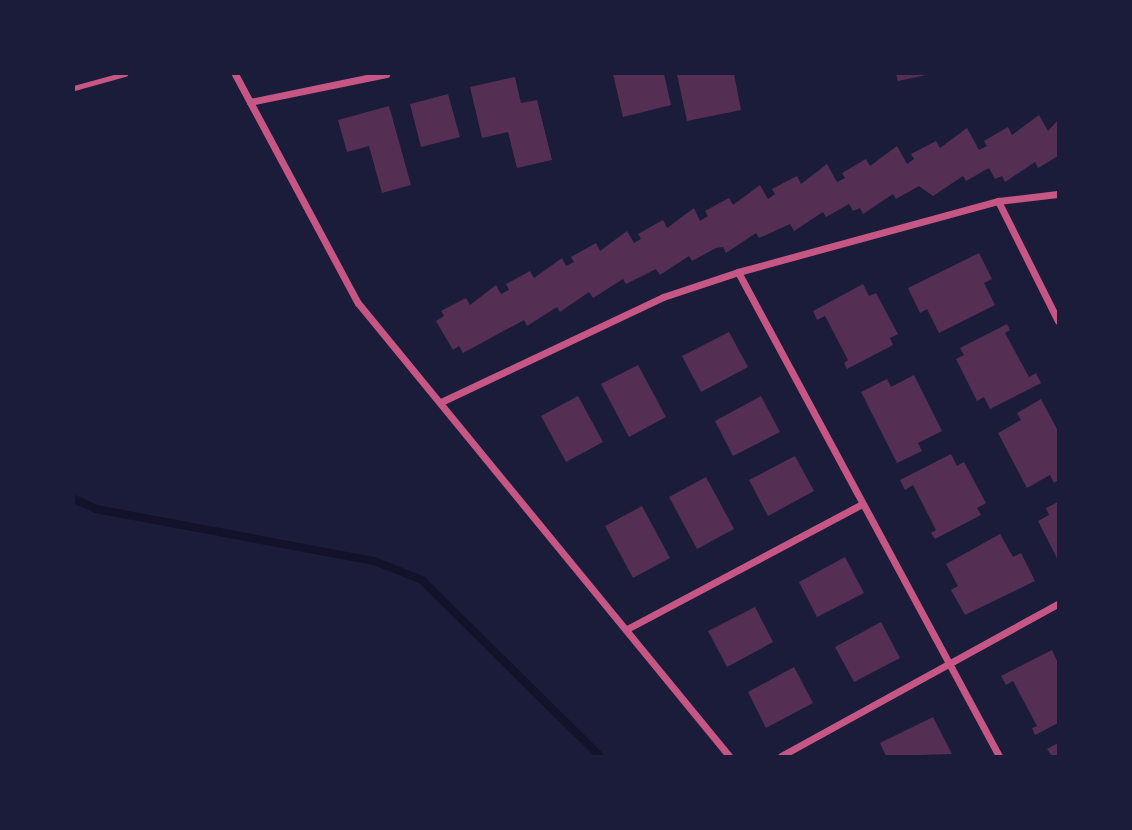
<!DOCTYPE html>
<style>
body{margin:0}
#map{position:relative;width:1132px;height:830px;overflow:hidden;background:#1b1b3a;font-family:Barlow,sans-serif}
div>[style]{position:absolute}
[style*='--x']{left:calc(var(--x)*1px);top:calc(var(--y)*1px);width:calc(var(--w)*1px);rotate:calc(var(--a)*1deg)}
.stream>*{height:8px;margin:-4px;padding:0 4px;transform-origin:4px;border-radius:4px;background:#12122b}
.building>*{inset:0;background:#542f53}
.service>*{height:5px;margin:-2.5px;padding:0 2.5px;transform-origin:2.5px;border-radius:2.5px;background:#c65784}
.minor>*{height:7px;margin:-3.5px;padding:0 3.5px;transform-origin:3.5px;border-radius:3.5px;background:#c65784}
span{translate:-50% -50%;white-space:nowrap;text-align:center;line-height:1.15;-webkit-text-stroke:7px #1b1b3a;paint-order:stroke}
.frame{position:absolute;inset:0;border:75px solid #1b1b3a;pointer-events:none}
</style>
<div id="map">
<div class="stream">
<div style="--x:74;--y:499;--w:24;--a:24"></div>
<div style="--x:96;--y:509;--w:283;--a:10.6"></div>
<div style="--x:374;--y:561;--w:52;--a:21.6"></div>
<div style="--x:422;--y:580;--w:250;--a:44.7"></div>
</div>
<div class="building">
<div style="clip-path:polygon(613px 74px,664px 74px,671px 105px,623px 117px)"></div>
<div style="clip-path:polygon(677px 74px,734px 74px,741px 110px,687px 121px)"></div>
<div style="clip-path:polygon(896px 74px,926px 74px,926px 75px,898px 81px)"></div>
<div style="clip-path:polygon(515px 77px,521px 103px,537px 100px,552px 160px,517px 168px,508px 132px,482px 138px,470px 87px)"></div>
<div style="clip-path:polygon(448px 94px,460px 137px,421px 147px,410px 104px)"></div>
<div style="clip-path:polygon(389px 106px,411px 185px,382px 193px,369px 146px,347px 152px,338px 120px)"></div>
<div style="clip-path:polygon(1039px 115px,1048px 131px,1058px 120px,1058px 156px,1038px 168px,1035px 162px,1005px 182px,1002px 176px,995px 179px,989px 168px,966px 181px,963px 176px,933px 196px,919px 186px,896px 199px,893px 194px,863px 214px,860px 208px,853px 211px,849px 204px,826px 217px,823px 212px,794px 231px,790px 224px,759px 238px,756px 233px,726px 253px,723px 247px,716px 248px,692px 261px,689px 256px,660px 275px,656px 269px,626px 284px,623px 279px,593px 298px,589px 292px,560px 312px,557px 307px,527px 326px,524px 320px,463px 353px,459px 346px,453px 350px,436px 321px,444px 316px,441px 311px,466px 298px,470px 305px,496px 285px,501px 294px,509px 290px,506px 284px,530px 271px,534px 278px,562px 258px,566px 266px,574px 262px,571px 257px,596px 243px,600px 251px,627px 231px,634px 243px,641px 239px,638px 234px,663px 220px,667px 228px,694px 208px,700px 221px,708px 216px,705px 211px,729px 198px,733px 205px,760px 185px,768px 199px,775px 194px,772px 189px,797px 176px,801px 184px,827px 164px,837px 182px,845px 178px,842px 173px,866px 159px,870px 166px,897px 146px,907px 164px,914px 159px,911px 154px,936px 141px,940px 148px,967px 128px,979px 150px,987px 146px,984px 141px,1008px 127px,1012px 135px)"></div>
<div style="clip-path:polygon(979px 253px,992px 279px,984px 283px,995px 305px,939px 333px,927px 309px,920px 313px,908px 288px)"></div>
<div style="clip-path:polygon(863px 284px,869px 296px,876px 293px,898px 334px,890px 338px,893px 345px,847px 369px,844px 363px,848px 360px,825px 316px,817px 320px,813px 311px)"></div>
<div style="clip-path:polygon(1007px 324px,1010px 330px,1005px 333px,1029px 377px,1036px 373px,1041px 383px,990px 409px,984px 397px,977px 401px,956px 359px,964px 355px,960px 348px)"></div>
<div style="clip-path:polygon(729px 332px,748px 367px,701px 392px,682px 356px)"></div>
<div style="clip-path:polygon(638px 365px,666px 417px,629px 437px,601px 384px)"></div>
<div style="clip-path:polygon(914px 375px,942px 431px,918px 443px,922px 451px,897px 463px,861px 392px,887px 379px,891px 387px)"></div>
<div style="clip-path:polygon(578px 396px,603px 442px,566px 462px,541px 416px)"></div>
<div style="clip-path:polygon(761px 396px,780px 432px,733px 456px,715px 421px)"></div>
<div style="clip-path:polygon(1041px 399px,1058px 431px,1058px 480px,1054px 483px,1050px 475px,1027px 488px,998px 433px,1021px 420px,1017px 413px)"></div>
<div style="clip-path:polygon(951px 454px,957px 466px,964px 462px,986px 503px,977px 508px,981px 515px,935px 539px,931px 533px,936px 530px,913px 485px,905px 490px,900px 480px)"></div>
<div style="clip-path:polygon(795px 456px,814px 491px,768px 516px,749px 480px)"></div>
<div style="clip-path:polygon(706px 477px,734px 529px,697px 549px,669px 497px)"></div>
<div style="clip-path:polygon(1058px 502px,1058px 560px,1038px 521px,1049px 515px,1046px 508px)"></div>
<div style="clip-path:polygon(642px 506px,670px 558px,633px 578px,605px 526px)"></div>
<div style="clip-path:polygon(1000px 534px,1013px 557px,1021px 553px,1035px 581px,965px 615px,951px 590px,958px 586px,946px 564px)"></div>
<div style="clip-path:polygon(845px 557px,864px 593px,817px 617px,799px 582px)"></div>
<div style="clip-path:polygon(755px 607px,773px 642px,727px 667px,708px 631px)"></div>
<div style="clip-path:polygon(881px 622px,900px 658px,854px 682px,835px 647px)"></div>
<div style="clip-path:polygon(1052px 650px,1058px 663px,1058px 723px,1035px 735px,1032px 728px,1037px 726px,1013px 681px,1006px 685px,1001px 676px)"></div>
<div style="clip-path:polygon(794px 667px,813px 703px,766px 728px,748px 692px)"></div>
<div style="clip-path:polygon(933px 717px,952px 754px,886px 756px,880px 743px)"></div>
<div style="clip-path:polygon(1058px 743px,1058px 756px,1052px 756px,1047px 749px)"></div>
</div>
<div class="service">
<div style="--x:74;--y:88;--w:53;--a:-15.4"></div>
</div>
<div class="minor">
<div style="--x:235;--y:74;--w:260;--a:61.8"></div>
<div style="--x:358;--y:303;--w:586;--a:50.68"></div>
<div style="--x:250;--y:102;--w:139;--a:-11.6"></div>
<div style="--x:998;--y:201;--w:134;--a:63.4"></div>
<div style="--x:738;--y:272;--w:550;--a:61.66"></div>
<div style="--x:441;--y:402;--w:246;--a:-25.3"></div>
<div style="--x:663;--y:297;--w:79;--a:-18.4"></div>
<div style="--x:738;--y:272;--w:270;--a:-15.3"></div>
<div style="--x:998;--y:201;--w:60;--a:-6.7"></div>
<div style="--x:627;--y:629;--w:266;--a:-28"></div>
<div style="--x:781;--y:756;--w:316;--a:-28.8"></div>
</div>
<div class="frame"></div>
</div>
